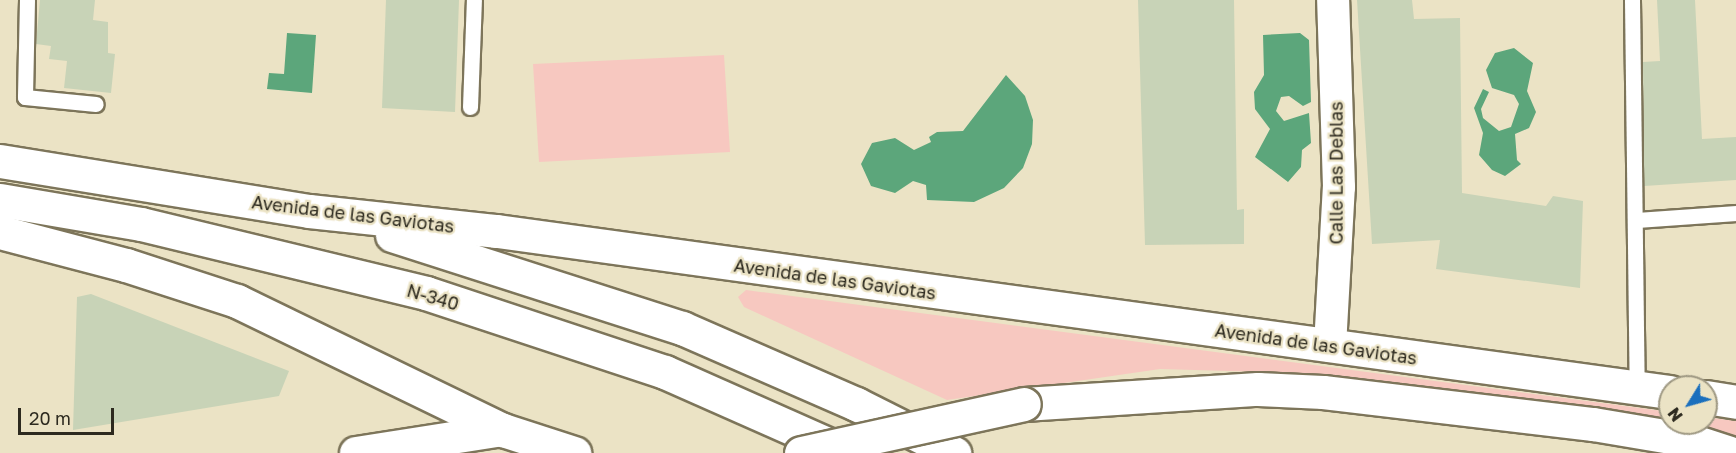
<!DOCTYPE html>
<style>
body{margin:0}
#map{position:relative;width:1736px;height:453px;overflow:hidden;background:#ebe3c5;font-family:"Golos Text",sans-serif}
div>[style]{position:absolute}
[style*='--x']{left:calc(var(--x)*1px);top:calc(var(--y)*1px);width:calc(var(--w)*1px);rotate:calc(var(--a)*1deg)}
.green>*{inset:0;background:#f7c8c0}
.water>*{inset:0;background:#5ca67b}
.building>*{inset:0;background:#c8d3b7}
.roads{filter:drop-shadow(2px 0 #7d755a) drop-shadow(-2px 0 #7d755a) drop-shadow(0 2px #7d755a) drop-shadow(0 -2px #7d755a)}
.service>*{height:15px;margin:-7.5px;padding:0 7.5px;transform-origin:7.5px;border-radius:7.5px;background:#fff}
.minor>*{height:32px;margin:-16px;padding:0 16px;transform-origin:16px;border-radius:16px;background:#fff}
.primary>*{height:33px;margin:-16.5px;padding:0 16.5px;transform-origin:16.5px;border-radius:16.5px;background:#fff}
.bridges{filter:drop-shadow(2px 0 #7d755a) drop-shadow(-2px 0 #7d755a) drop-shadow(0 2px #7d755a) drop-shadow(0 -2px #7d755a)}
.primary-bridge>*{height:33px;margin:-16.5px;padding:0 16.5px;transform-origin:16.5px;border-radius:16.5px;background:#fff}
span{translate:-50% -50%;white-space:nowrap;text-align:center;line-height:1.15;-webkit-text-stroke:4.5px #ebe3c5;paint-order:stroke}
.street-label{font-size:18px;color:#2d2a1f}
.north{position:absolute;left:1658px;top:375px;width:60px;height:60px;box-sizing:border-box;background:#ebe3c5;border:2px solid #9f9983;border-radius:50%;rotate:233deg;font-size:16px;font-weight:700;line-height:24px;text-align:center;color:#2d2a1f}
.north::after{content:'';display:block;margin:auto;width:21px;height:27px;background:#1a6fbd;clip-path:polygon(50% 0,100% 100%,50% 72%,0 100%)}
.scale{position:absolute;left:18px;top:408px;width:96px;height:27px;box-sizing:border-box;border:3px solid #2d2a1f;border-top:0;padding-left:8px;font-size:18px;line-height:21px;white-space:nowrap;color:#2d2a1f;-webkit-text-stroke:4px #ebe3c5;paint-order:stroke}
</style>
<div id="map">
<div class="green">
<div style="clip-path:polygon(724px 55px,730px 152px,539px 162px,533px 64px)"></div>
<div style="clip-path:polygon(746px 290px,1670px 412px,1670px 423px,1706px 423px,1706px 417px,1736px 421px,1736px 441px,1549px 407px,1294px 373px,1160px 369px,947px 400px,744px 307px,738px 297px)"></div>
</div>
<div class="water">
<div style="clip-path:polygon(287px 33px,316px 35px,312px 93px,267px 89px,269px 73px,284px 74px)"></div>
<div style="clip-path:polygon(1300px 33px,1309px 40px,1311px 102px,1303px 106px,1289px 96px,1281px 97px,1276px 111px,1284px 121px,1309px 113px,1311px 143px,1302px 150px,1301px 167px,1288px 182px,1255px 157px,1270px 129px,1255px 109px,1254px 92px,1264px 75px,1263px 35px)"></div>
<div style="clip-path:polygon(1514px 48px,1533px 63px,1527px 91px,1536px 112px,1529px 128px,1515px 134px,1517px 160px,1521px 164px,1505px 176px,1492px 170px,1479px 155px,1483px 133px,1474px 108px,1483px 89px,1489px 92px,1481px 109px,1483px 118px,1499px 131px,1511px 127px,1519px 104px,1514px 95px,1492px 88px,1486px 70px,1495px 53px)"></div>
<div style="clip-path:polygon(1006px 75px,1025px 96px,1033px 120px,1032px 144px,1023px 168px,1004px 188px,974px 202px,927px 200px,926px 185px,913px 181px,895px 193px,871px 186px,861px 164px,872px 143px,895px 138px,914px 150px,931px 142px,929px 137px,937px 132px,963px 131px)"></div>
</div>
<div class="building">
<div style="clip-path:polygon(40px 0,95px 0,93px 20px,108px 22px,108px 53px,115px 54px,111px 93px,64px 88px,67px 61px,49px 59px,51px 46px,36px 44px)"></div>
<div style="clip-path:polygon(386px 0,459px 0,455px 112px,382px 108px)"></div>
<div style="clip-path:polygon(1138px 0,1234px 0,1237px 210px,1244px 209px,1244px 244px,1145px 245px)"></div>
<div style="clip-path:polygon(1357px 0,1412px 0,1414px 19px,1460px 18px,1462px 193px,1546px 206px,1553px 196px,1583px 201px,1580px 288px,1436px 269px,1440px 240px,1372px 244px)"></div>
<div style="clip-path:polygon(1657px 0,1695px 0,1702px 139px,1736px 137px,1736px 180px,1644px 186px,1643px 62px,1660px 61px)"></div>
<div style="clip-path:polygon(91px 294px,289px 371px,279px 396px,73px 430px,77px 297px)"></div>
</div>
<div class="roads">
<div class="service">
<div style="--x:27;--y:0;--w:97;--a:91.2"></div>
<div style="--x:25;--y:97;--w:71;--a:5.6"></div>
<div style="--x:1632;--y:0;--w:387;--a:89.3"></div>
<div style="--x:470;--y:107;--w:107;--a:-87.9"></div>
<div style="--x:1637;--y:220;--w:99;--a:-4"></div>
</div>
<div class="minor">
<div style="--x:1330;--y:346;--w:159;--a:-86.8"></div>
<div style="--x:1339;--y:187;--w:187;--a:-91.8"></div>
<div style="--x:356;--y:453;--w:149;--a:-8.9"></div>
</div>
<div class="primary">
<div style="--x:0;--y:161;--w:313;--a:9.2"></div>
<div style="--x:309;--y:211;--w:189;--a:6.1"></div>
<div style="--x:497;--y:231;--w:1184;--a:7.82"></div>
<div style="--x:0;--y:200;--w:143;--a:9.7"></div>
<div style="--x:141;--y:224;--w:293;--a:13.6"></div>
<div style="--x:426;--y:293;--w:252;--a:18.3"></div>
<div style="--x:665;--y:372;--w:200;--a:23.9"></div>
<div style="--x:0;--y:232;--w:130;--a:14.7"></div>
<div style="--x:126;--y:265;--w:117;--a:18"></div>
<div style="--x:237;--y:301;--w:296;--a:25.9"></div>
<div style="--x:503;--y:430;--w:75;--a:17.9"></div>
<div style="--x:392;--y:235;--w:305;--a:17.8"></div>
<div style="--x:682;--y:328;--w:190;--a:23.6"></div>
<div style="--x:856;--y:404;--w:110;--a:26.6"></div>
<div style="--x:1706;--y:397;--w:30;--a:9"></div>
<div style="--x:1024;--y:404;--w:234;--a:-3.7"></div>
<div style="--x:1258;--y:389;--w:65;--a:2.6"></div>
<div style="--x:1323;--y:392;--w:272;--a:6.8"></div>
<div style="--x:1593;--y:424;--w:101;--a:9.6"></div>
<div style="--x:1693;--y:441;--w:38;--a:18"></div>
</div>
</div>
<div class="bridges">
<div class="primary-bridge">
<div style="--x:801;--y:453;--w:228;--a:-12.4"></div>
</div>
</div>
<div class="street-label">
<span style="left:1336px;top:173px;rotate:-90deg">Calle Las Deblas</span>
<span style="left:353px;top:214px;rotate:7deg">Avenida de las Gaviotas</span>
<span style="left:835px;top:279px;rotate:8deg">Avenida de las Gaviotas</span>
<span style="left:433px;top:297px;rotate:16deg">N-340</span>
<span style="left:1316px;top:344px;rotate:8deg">Avenida de las Gaviotas</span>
</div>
<div class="north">N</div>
<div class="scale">20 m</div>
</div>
